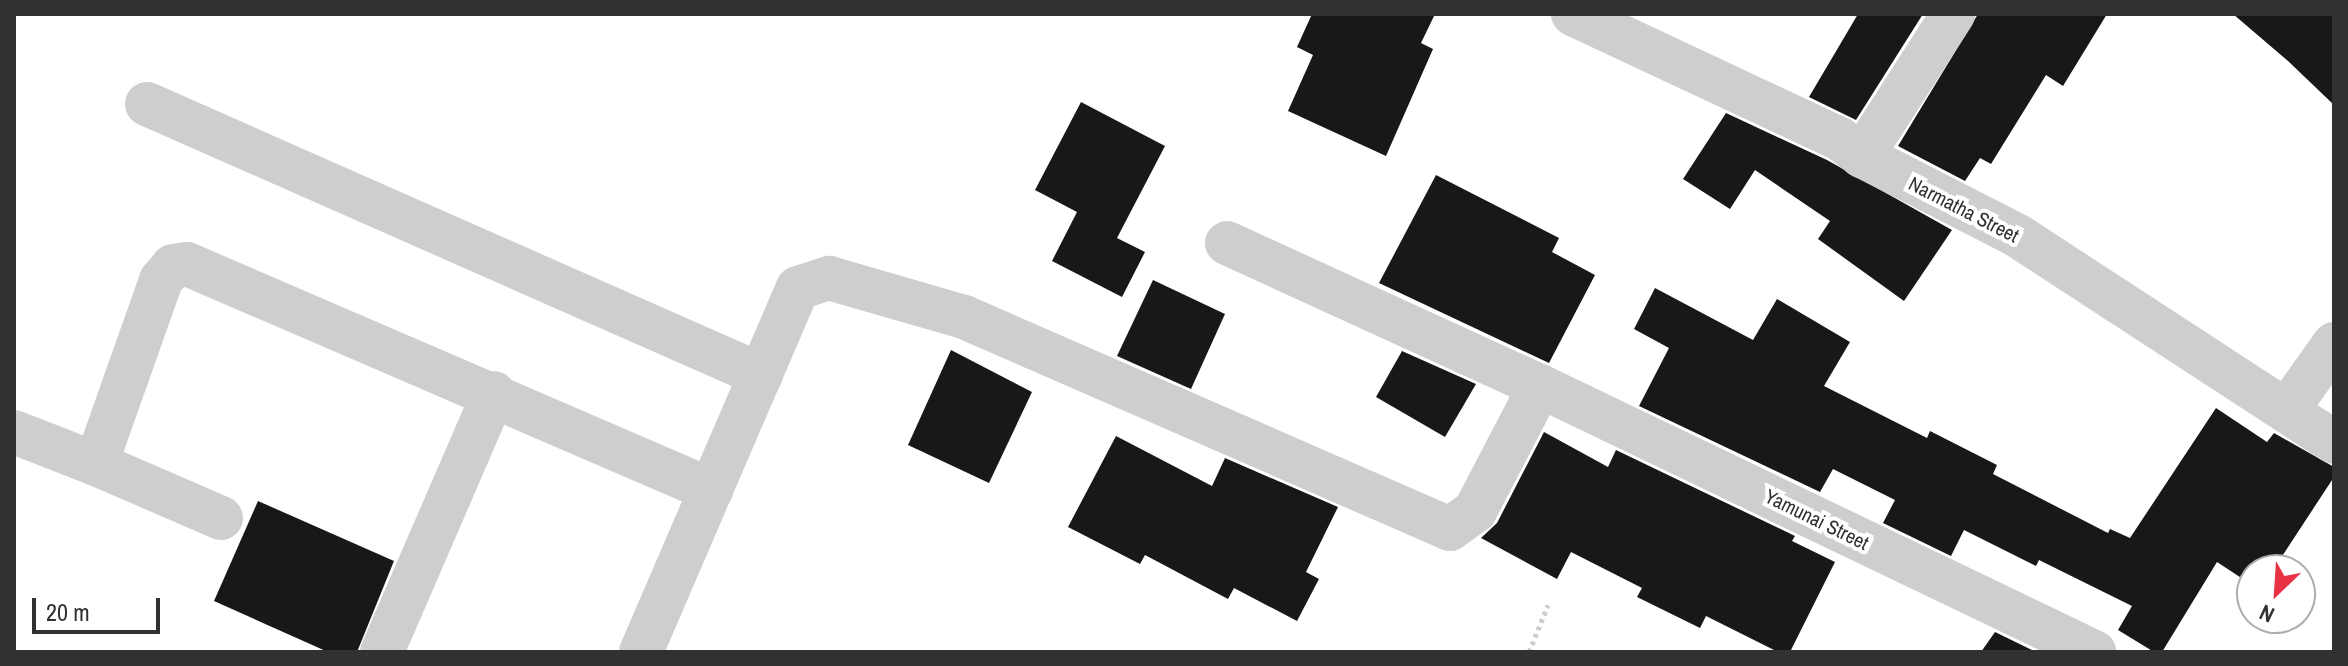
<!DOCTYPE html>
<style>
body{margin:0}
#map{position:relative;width:2348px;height:666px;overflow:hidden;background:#fff;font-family:"Archivo Narrow",sans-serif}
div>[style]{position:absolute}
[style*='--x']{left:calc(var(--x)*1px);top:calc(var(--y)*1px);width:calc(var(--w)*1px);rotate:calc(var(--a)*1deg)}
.building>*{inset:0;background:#181818}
.path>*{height:5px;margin-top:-2.5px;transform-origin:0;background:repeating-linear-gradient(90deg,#cecece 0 4px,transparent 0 8px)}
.street>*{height:44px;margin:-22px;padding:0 22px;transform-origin:22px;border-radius:22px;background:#cecece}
span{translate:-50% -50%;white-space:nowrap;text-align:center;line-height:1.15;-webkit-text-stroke:8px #fff;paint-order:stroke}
.street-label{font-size:20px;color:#313131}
.frame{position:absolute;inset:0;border:16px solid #313131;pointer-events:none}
.north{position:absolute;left:2236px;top:554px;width:80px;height:80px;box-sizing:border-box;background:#fff;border:2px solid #adadad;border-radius:50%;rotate:205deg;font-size:22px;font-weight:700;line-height:32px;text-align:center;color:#313131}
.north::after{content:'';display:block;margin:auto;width:28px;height:36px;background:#e83345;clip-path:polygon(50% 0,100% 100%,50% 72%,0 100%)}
.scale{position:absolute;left:32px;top:598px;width:128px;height:36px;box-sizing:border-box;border:4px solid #313131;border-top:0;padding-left:10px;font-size:24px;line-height:28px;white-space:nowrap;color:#313131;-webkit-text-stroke:6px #fff;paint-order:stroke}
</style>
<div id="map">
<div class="building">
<div style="clip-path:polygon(1312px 14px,1435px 14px,1421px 43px,1433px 49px,1386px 156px,1288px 111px,1313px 55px,1297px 47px)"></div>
<div style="clip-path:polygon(1858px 14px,1923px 14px,1856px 120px,1809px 97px)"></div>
<div style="clip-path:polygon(1978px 14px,2107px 14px,2063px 86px,2046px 75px,1991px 164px,1980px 158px,1965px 181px,1898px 146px)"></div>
<div style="clip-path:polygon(2233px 14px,2334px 14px,2334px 105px,2288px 61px)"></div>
<div style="clip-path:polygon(1081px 102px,1165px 146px,1117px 238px,1145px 252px,1122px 297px,1052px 261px,1077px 212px,1035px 190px)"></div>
<div style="clip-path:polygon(1726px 113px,1827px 160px,1952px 230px,1904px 301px,1818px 239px,1830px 221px,1755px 170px,1730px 209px,1683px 179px)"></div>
<div style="clip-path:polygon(1436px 175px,1559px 238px,1552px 252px,1595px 275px,1549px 363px,1379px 283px)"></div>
<div style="clip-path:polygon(1153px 280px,1225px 314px,1191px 389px,1117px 356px)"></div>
<div style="clip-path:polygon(1655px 288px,1753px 340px,1777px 299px,1850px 342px,1824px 386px,1927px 438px,1930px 431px,1997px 465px,1993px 474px,2108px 533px,2110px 529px,2130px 538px,2216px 408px,2267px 442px,2274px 433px,2334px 467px,2334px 477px,2273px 570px,2252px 570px,2252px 585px,2217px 562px,2162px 652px,2154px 652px,2118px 630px,2132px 606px,2039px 560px,2036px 566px,1964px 530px,1951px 556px,1883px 523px,1895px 500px,1833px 469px,1820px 492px,1639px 406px,1669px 348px,1634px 329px)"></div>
<div style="clip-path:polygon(951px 350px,1032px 392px,989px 483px,908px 445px)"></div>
<div style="clip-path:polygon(1402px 351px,1476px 384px,1445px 437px,1376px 397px)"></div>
<div style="clip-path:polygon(1544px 432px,1608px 467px,1616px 450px,1795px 536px,1792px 541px,1835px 562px,1790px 652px,1778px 652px,1706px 616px,1700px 628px,1637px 597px,1642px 588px,1571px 552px,1557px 579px,1481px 538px,1497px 523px)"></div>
<div style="clip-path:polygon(1116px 436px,1212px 486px,1225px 458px,1338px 507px,1306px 572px,1319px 579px,1297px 621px,1234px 588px,1228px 599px,1145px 555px,1140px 564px,1068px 527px)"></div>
<div style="clip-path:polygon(258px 501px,394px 561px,357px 652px,328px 652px,214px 601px)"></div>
<div style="clip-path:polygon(1995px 632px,2036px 652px,1981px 652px)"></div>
</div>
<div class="path">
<div style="--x:1529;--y:652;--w:51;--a:-68"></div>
</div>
<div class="street">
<div style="--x:1573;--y:14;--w:295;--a:25.1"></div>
<div style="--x:1840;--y:139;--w:28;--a:38"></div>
<div style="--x:1862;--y:156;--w:175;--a:27.1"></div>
<div style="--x:2018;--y:236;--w:377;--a:33.1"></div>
<div style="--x:147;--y:104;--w:671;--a:23.82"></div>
<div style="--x:1862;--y:156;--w:169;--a:-57.3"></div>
<div style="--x:1227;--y:243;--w:344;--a:24.6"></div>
<div style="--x:1540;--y:386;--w:615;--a:25.65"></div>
<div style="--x:2287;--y:410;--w:81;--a:-54.5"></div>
<div style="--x:14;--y:432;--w:88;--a:21.3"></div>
<div style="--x:221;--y:518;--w:136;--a:-156.6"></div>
<div style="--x:96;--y:464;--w:195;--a:-70.5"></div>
<div style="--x:161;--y:280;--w:18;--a:-49"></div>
<div style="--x:173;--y:266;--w:14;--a:-8"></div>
<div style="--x:187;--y:264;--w:571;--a:23.33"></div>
<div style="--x:382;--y:652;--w:282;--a:-66.6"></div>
<div style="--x:641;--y:652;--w:396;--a:-66.7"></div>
<div style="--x:798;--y:288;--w:33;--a:-18"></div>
<div style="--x:829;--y:278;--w:141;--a:16.1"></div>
<div style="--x:964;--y:317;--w:530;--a:23.57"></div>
<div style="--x:1450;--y:529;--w:31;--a:-36"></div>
<div style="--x:1475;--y:511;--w:141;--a:-62.5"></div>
</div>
<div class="street-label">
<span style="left:1964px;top:209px;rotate:27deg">Narmatha Street</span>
<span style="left:1817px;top:519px;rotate:26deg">Yamunai Street</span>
</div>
<div class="frame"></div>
<div class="north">N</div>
<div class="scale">20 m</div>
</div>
